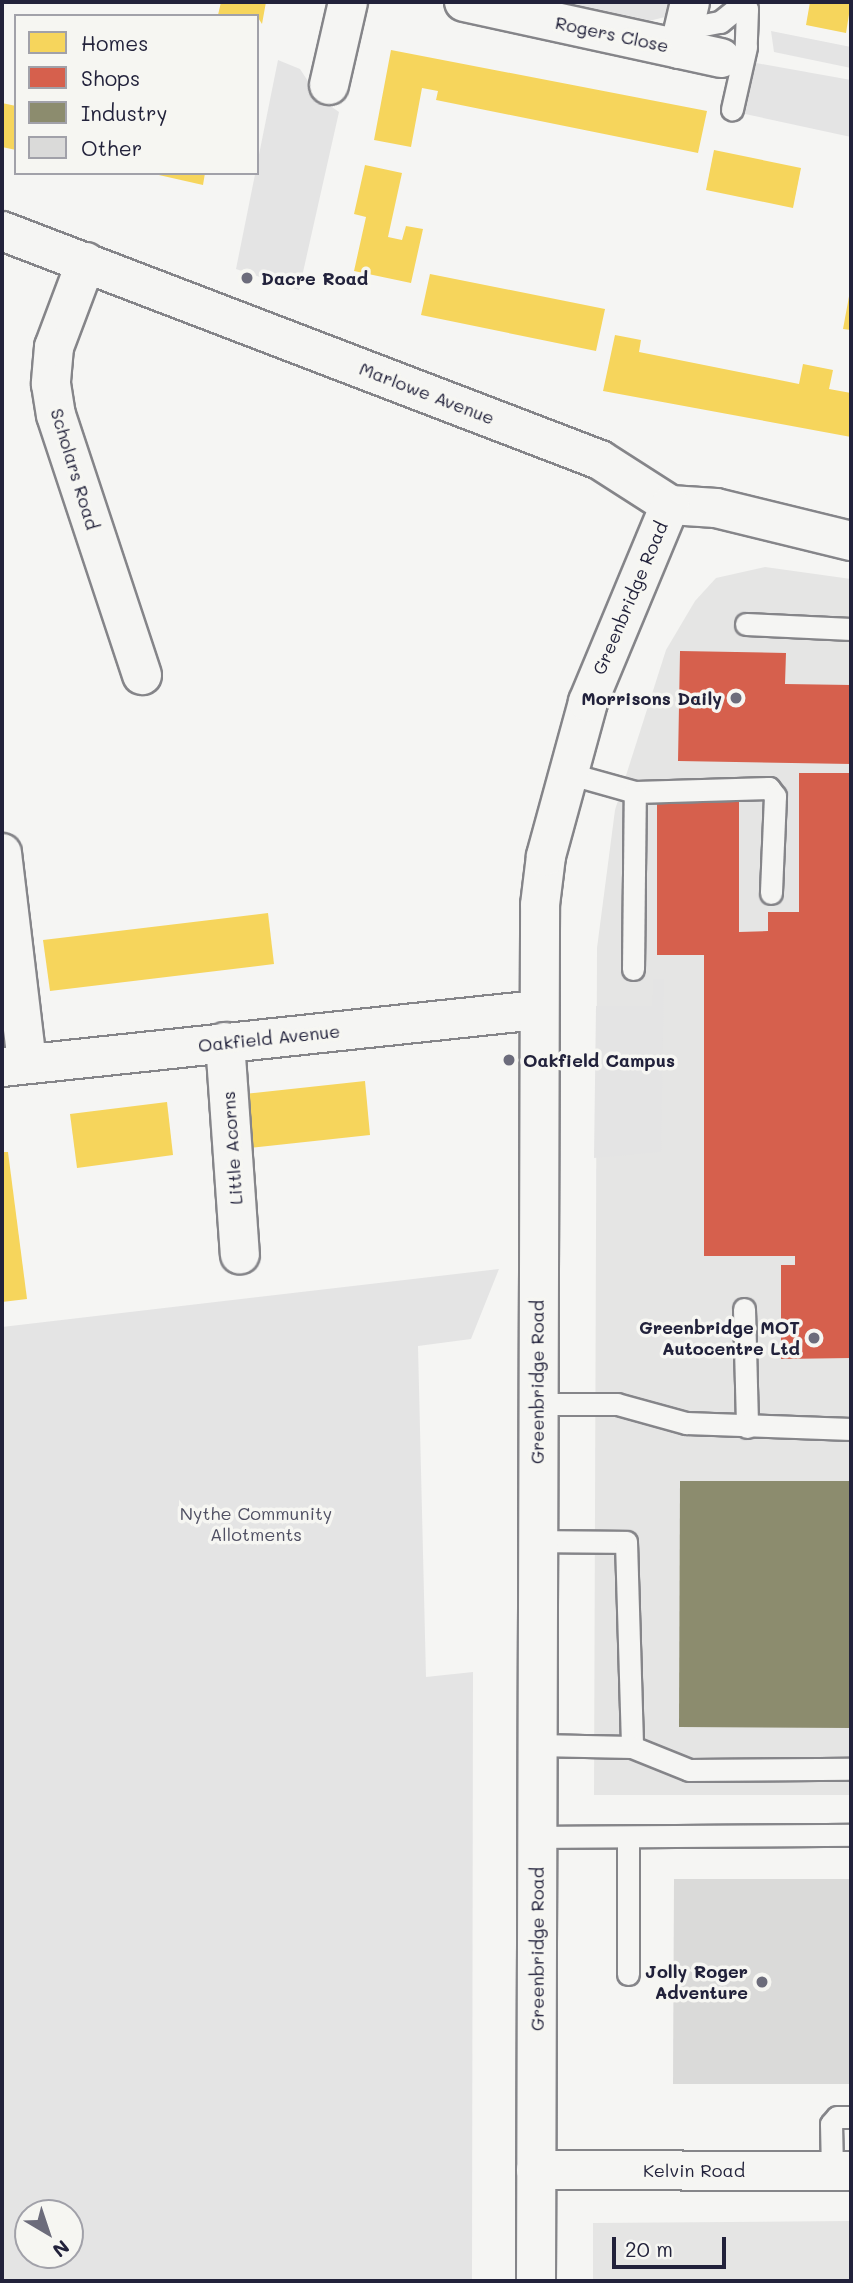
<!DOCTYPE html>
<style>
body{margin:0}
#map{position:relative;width:853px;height:2283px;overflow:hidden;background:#f5f5f3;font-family:Mali,sans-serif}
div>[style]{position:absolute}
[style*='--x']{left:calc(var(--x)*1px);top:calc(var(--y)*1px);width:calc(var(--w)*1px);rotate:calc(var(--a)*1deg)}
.built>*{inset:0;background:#e5e5e4}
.green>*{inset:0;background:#e4e4e4}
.homes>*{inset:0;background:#f6d55c}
.shops>*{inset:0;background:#d6604d}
.industry>*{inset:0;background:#8c8c6e}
.building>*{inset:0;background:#dadad9}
.roads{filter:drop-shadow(2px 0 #858589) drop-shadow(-2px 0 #858589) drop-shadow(0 2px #858589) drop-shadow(0 -2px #858589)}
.lane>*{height:21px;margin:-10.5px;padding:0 10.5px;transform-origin:10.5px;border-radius:10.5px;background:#f5f5f3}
.street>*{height:38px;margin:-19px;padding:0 19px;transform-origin:19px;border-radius:19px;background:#f5f5f3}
.secondary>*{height:38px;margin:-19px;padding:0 19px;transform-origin:19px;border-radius:19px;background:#f5f5f3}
.dots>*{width:19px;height:19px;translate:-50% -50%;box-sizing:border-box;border:4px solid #f6f6f2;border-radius:50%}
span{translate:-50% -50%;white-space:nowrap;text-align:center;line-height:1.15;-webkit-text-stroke:7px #f6f6f2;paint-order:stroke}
.street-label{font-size:18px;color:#22223b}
.poi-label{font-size:18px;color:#22223b;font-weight:700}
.left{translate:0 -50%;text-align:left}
.right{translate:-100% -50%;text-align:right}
.park-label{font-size:18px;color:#4f4f62}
.frame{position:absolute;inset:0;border:4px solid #22223b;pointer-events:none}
.legend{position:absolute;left:14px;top:14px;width:245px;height:161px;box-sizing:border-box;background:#f6f6f2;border:2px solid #a1a1a9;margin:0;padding:9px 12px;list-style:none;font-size:21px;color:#22223b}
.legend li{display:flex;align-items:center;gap:14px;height:35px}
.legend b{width:35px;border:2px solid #a1a1a9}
.north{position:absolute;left:14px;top:2199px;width:70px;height:70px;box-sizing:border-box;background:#f6f6f2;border:2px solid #a1a1a9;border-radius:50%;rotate:141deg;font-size:19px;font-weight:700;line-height:28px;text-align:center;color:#22223b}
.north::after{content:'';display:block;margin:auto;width:24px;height:32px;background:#6c6c7b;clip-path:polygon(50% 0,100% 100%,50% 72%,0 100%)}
.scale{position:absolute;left:612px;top:2237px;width:114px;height:32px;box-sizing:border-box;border:4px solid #22223b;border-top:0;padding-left:9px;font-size:21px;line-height:24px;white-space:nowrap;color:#22223b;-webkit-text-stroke:5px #f6f6f2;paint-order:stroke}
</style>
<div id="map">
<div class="built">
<div style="clip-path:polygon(765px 567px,851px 579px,851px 1795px,594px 1795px,597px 948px,615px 810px,666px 650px,695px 601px,716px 578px)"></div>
<div style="clip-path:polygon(851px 2221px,851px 2281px,593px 2281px,593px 2223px)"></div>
</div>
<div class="green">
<div style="clip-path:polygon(541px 2px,679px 2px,665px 17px,641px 23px)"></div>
<div style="clip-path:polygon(771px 31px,851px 47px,851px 68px,774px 52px)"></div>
<div style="clip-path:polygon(278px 60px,300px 69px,319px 98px,339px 112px,299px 290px,236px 269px)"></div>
<div style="clip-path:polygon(756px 63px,851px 80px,851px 137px,745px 114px)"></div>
<div style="clip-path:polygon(653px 979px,664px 979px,661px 1152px,594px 1158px,596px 1006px,652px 1006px)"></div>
<div style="clip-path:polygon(evenodd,499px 1269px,471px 1339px,418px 1346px,426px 1677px,473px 1672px,472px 2281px,2px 2281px,2px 1327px,499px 1269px,28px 2213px,70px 2213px,70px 2255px,28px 2255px,28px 2213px)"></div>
</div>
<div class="homes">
<div style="clip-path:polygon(221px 2px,266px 2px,262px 24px,257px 16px,218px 15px)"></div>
<div style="clip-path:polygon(810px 2px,851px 2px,846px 33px,806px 25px)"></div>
<div style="clip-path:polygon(391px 50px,707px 111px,698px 153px,436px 100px,438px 91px,422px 88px,411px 147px,374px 140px)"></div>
<div style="clip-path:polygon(2px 103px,16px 106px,16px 150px,2px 147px)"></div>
<div style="clip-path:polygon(714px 150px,801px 168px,793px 208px,706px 190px)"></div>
<div style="clip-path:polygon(365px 165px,402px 173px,388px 237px,402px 240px,406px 226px,423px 229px,411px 283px,354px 271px,366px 217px,354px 214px)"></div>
<div style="clip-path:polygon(150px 173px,205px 173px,203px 185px)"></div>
<div style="clip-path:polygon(430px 274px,605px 309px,596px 351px,421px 315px)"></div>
<div style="clip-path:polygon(850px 291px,851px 291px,851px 330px,843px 329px)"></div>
<div style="clip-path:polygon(615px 335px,641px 340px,639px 352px,799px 384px,803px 364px,833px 370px,829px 389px,851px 393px,851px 437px,603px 391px)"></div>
<div style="clip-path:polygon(268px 913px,274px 964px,50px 991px,43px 940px)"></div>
<div style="clip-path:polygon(365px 1081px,370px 1135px,249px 1148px,244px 1094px)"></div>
<div style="clip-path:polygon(167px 1102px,173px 1155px,77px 1168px,70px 1114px)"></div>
<div style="clip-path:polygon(2px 1152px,8px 1152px,27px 1299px,2px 1302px)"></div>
</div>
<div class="shops">
<div style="clip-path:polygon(680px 651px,786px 653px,785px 684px,851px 685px,851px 764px,678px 761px)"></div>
<div style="clip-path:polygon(799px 773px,851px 773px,851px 1358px,781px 1359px,781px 1265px,795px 1265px,795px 1256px,704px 1256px,704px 955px,657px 955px,657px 798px,739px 798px,739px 932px,768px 931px,768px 912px,799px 912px)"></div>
</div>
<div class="industry">
<div style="clip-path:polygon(680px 1481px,851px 1481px,851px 1728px,679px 1727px)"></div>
</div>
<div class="building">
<div style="clip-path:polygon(674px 1879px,851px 1879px,851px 2084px,673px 2084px)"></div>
</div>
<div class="roads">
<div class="lane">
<div style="--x:683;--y:29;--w:38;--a:-11"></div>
<div style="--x:720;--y:22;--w:28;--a:-39"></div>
<div style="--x:742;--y:4;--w:7;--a:45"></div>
<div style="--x:747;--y:9;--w:38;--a:92"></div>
<div style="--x:746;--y:47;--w:64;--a:102.7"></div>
<div style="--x:746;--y:624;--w:105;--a:2.7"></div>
<div style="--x:567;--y:773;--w:71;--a:15.6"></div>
<div style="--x:635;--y:792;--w:134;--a:-1.7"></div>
<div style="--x:769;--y:788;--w:10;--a:53"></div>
<div style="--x:775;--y:796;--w:97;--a:92.4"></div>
<div style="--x:633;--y:969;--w:177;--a:-89.4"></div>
<div style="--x:744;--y:1309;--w:118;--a:88.5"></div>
<div style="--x:537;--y:1404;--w:80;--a:0"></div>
<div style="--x:617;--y:1404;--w:72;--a:15.4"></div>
<div style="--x:686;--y:1423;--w:165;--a:2.1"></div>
<div style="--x:537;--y:1541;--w:89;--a:0.6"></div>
<div style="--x:626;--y:1542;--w:205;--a:88.3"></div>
<div style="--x:632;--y:1747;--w:95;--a:-178.8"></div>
<div style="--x:632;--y:1747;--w:61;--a:22"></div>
<div style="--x:689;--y:1770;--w:162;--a:-0.4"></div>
<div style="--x:537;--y:1837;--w:314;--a:-0.4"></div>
<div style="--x:628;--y:1974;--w:136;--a:-90"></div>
<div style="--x:832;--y:2171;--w:47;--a:-91.2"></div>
<div style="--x:831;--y:2124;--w:9;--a:-49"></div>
<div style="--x:837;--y:2117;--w:14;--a:0"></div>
</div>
<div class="street">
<div style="--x:464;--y:2;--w:263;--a:12.3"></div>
<div style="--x:679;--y:49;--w:48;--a:-76.8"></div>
<div style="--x:329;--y:85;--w:85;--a:-77.1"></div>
<div style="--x:86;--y:262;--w:91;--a:110.6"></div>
<div style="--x:54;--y:347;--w:37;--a:95"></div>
<div style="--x:51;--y:384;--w:31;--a:81"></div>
<div style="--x:56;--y:415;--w:274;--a:71.7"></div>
<div style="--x:2;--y:853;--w:212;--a:83.2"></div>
<div style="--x:225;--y:1042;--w:213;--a:86"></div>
<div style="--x:2;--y:1067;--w:538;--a:-6.08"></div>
<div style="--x:536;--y:2170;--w:315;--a:0.2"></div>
</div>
<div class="secondary">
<div style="--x:2;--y:231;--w:640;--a:20.95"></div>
<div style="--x:600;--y:460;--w:83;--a:32.7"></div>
<div style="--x:670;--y:505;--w:46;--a:3.7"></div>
<div style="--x:716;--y:508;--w:139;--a:13.7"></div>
<div style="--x:536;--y:2281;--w:1376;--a:-89.83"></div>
<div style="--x:540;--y:905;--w:49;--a:-83"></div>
<div style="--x:546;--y:856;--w:160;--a:-74.7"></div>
<div style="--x:588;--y:702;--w:213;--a:-67.4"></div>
</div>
</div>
<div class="dots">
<div style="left:247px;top:278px;background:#6c6c7b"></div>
<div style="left:736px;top:698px;background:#6c6c7b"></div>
<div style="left:509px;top:1060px;background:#6c6c7b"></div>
<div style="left:814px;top:1338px;background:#6c6c7b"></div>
<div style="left:762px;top:1982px;background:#6c6c7b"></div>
</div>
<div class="street-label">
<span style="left:612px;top:34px;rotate:12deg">Rogers Close</span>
<span style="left:427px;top:393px;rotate:21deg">Marlowe Avenue</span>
<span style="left:75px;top:469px;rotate:73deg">Scholars Road</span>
<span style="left:630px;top:598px;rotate:-67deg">Greenbridge Road</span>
<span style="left:269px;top:1038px;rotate:-6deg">Oakfield Avenue</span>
<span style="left:232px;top:1148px;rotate:-94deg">Little Acorns</span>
<span style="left:537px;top:1382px;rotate:-90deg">Greenbridge Road</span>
<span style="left:537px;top:1949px;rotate:-90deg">Greenbridge Road</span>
<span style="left:694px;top:2170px">Kelvin Road</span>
</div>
<div class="poi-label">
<span class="left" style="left:261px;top:278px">Dacre Road</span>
<span class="right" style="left:722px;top:698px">Morrisons Daily</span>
<span class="left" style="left:523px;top:1060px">Oakfield Campus</span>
<span class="right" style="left:800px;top:1338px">Greenbridge MOT<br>Autocentre Ltd</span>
<span class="right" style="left:748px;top:1982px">Jolly Roger<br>Adventure</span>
</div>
<div class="park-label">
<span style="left:256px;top:1524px">Nythe Community<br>Allotments</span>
</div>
<div class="frame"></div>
<ul class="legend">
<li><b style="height:19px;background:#f6d55c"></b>Homes</li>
<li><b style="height:19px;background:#d6604d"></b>Shops</li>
<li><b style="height:19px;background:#8c8c6e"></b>Industry</li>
<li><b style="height:19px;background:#dadad9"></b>Other</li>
</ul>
<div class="north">N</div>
<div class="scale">20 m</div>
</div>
